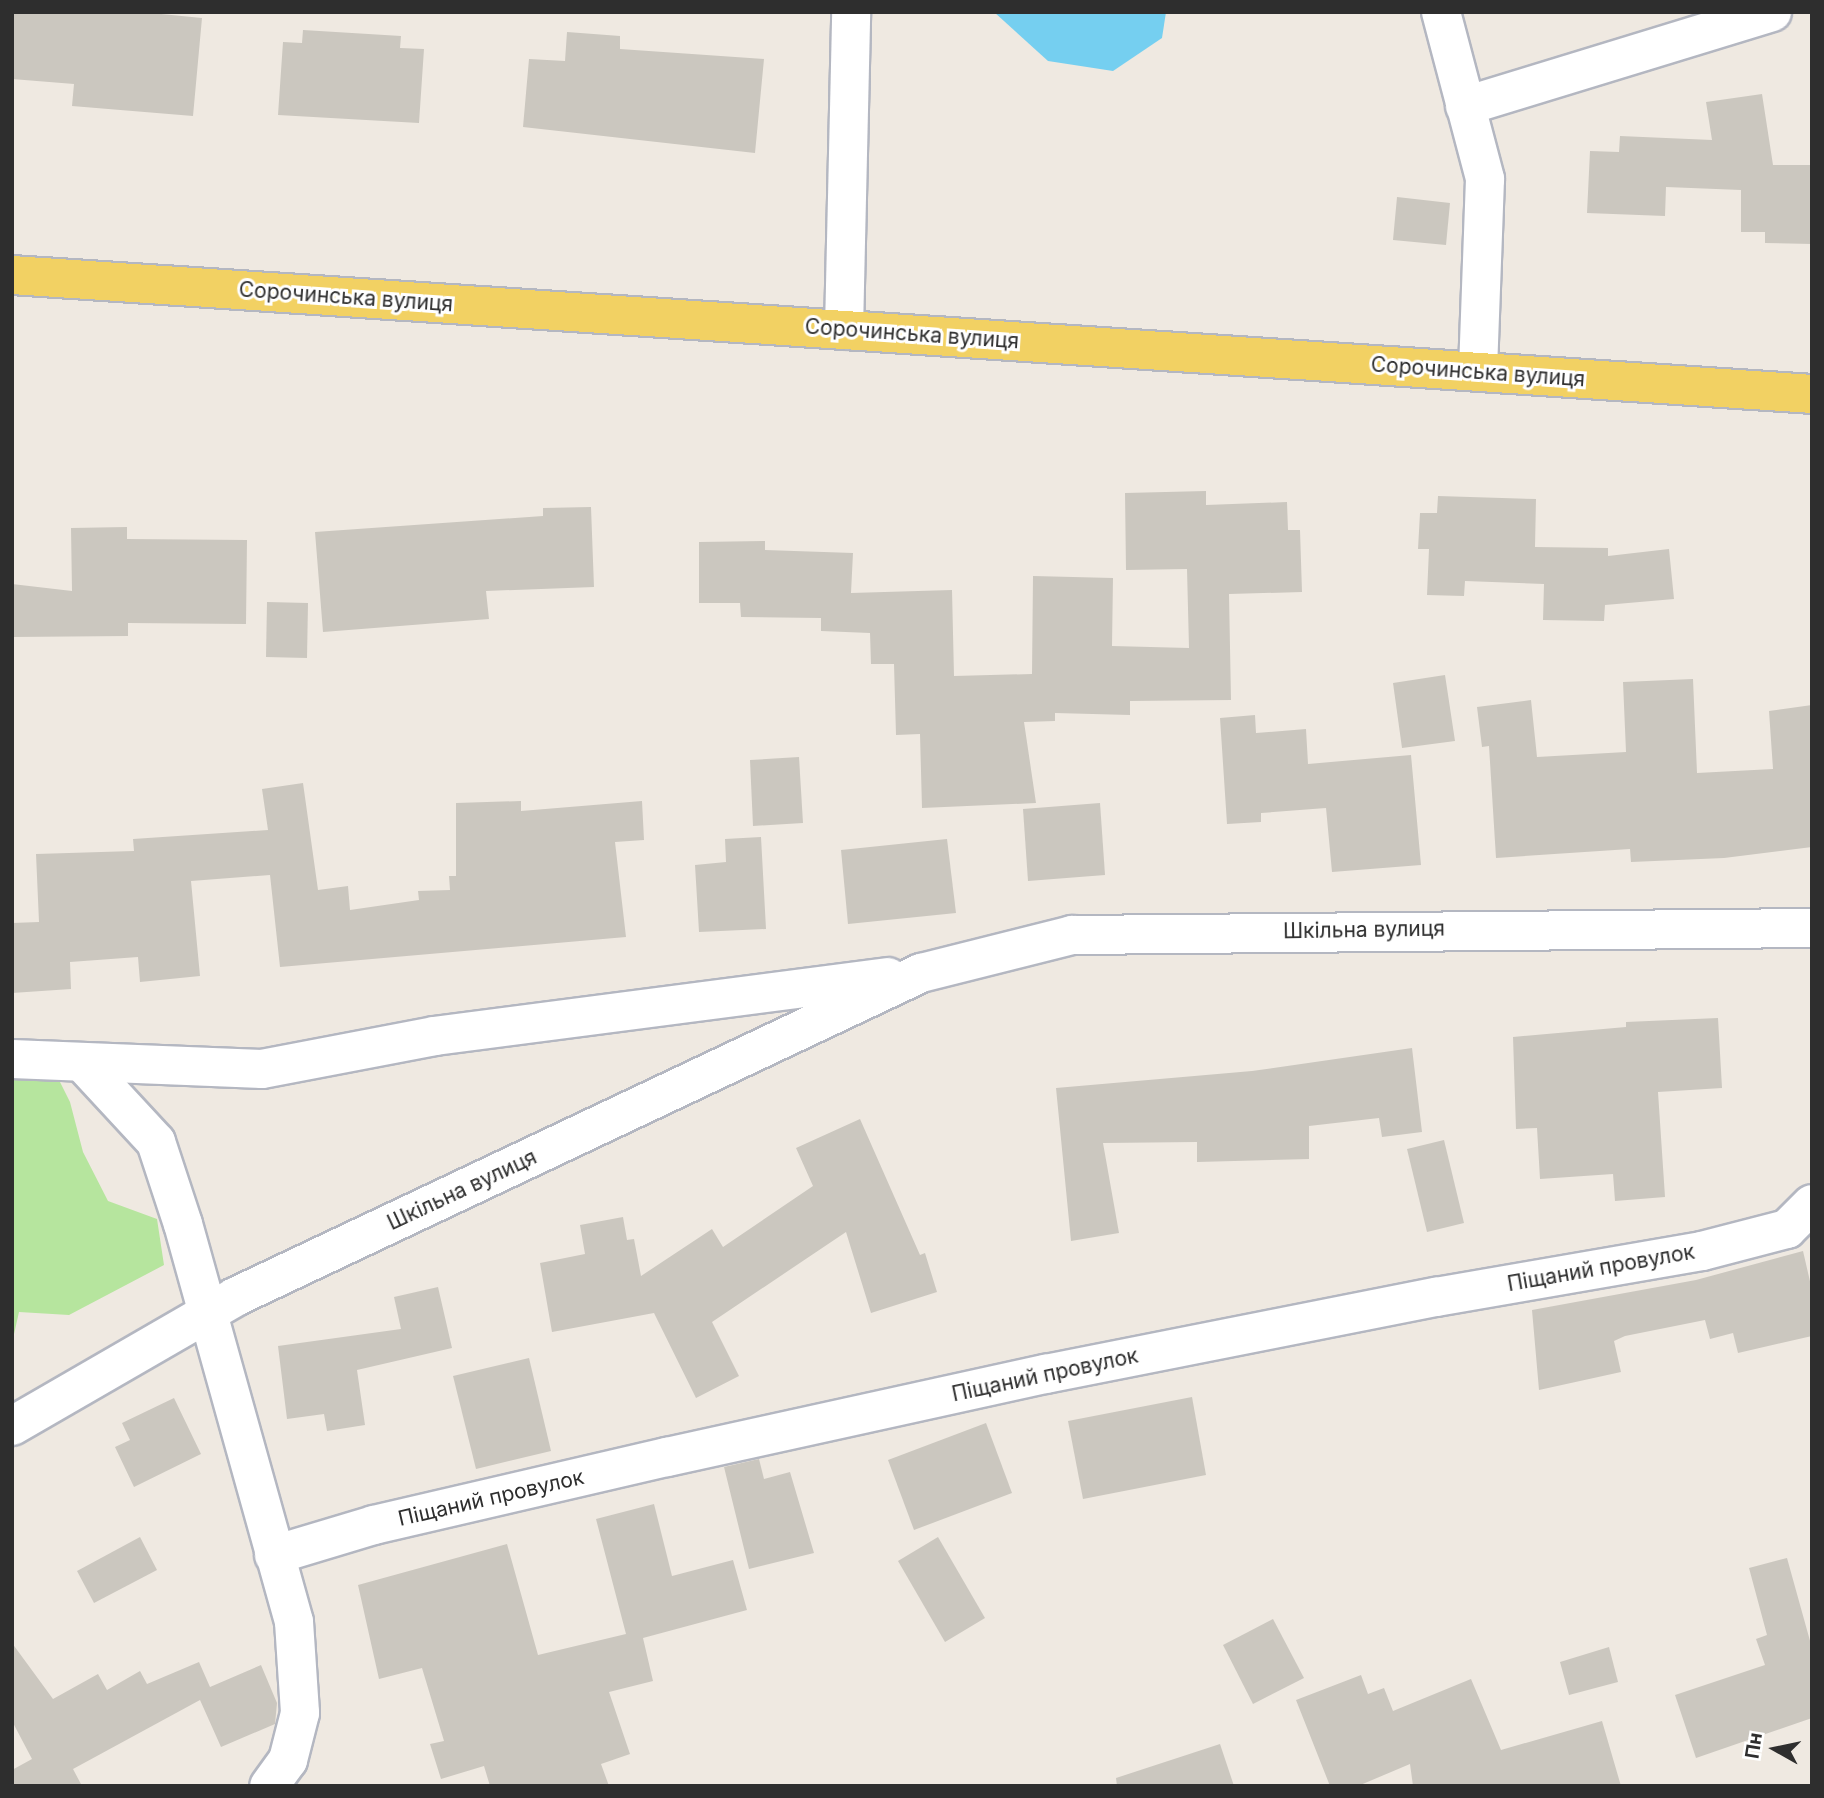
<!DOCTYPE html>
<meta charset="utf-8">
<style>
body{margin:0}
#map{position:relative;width:1824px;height:1798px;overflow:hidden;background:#efe9e1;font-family:Inter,sans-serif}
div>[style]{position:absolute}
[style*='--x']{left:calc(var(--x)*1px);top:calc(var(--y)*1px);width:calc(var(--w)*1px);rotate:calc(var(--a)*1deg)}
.green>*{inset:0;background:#b6e59e}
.water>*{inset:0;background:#75cff0}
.building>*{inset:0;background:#cbc7bf}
.roads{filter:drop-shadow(2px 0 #b4b7c1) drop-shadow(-2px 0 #b4b7c1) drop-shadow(0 2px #b4b7c1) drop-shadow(0 -2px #b4b7c1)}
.minor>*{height:38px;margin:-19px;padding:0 19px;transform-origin:19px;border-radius:19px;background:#fff}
.major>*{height:38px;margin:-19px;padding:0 19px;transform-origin:19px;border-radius:19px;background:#f2d163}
span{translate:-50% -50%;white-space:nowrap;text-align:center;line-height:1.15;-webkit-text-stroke:6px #fff;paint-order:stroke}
.street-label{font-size:21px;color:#2e2e2e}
.frame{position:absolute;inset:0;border:14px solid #2e2e2e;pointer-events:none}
.north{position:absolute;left:1740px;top:1714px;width:70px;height:70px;-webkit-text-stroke:5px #fff;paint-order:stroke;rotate:279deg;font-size:19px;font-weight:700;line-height:28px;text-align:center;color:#2e2e2e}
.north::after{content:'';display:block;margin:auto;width:24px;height:32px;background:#2e2e2e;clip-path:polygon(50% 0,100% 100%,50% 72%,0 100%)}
</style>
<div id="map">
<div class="green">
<div style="clip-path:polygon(52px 1066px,70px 1102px,83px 1152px,108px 1201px,157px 1219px,164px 1265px,69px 1315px,19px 1312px,12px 1343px,12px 1067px)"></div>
</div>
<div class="water">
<div style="clip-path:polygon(994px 12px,1166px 12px,1162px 38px,1113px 71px,1048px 61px)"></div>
</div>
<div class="building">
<div style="clip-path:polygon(12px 12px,141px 12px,202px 18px,193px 116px,72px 106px,74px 84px,12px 79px)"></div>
<div style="clip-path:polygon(303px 30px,401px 36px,400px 48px,424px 49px,419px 123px,278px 115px,283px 42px,302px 43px)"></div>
<div style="clip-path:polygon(567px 32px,620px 36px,620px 49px,764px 59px,755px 153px,523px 127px,529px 59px,565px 61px)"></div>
<div style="clip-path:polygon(1762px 94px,1773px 165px,1812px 165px,1812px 244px,1765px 243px,1765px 232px,1741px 232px,1741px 190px,1666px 187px,1665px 216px,1587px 213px,1590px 151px,1619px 152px,1620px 136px,1712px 140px,1706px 102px)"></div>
<div style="clip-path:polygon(1397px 197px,1450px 203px,1446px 245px,1393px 240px)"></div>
<div style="clip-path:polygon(1206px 491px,1206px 505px,1287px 502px,1288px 530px,1300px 530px,1302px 592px,1229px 594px,1231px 700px,1130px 701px,1130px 715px,1055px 713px,1055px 721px,1024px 722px,1036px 803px,922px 808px,920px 734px,896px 735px,894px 664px,871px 664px,870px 633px,821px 631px,821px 618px,741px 617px,740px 603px,699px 603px,699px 542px,765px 541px,765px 550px,853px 553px,851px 593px,952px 590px,954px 676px,1032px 674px,1033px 576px,1113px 578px,1112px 646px,1189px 648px,1187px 569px,1126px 570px,1125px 493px)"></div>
<div style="clip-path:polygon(1438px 496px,1536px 499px,1535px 547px,1608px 548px,1608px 556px,1669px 549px,1674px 599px,1605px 605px,1604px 621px,1543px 620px,1544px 584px,1465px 581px,1464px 596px,1427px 595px,1429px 549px,1418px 549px,1420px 513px,1437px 513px)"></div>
<div style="clip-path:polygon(591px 507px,594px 587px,486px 591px,489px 619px,323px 632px,315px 532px,543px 516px,543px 508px)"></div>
<div style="clip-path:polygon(127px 527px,127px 539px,247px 540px,246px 624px,128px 623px,128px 636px,12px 637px,12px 584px,72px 591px,71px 528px)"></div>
<div style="clip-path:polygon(267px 602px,308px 603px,307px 658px,266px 657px)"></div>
<div style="clip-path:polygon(1445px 675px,1455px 741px,1402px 748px,1393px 683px)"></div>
<div style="clip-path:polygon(1693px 679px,1697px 773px,1773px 769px,1769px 711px,1812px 705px,1812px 847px,1724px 858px,1631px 862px,1630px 849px,1496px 858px,1489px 746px,1482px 747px,1477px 707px,1531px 700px,1537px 757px,1626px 752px,1623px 682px)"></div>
<div style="clip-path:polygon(1255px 715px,1256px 733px,1306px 729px,1308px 764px,1411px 755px,1421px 865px,1332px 872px,1326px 808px,1261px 813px,1261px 822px,1227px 824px,1220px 718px)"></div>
<div style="clip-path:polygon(799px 757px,803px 823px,753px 826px,750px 760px)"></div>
<div style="clip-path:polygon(303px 783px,318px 890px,348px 886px,350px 910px,419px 900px,418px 891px,450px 890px,449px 876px,456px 876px,456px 803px,521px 801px,521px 811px,642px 801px,644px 840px,615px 842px,626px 937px,280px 967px,270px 875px,191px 881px,200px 976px,140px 982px,138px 957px,70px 962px,71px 989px,12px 993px,12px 923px,39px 922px,36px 854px,134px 851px,133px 839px,268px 830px,262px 789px)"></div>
<div style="clip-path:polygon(1100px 803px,1105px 875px,1028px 881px,1023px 809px)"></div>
<div style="clip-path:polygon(761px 837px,766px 929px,699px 932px,695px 865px,726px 862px,725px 839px)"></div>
<div style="clip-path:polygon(947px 839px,956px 913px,848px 924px,841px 850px)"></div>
<div style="clip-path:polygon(1718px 1018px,1722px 1088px,1658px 1092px,1665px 1197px,1615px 1201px,1613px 1174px,1540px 1179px,1537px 1128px,1516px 1129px,1513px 1037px,1626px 1027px,1626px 1022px)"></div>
<div style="clip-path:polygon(1412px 1048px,1422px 1132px,1382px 1137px,1379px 1118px,1309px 1126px,1309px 1159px,1197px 1162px,1197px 1142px,1103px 1143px,1119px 1233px,1071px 1241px,1056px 1088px,1252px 1071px)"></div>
<div style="clip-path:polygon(860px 1119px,920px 1255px,925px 1253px,937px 1292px,871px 1313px,846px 1232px,712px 1322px,739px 1376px,696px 1398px,654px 1313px,552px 1332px,540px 1263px,585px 1254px,580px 1225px,623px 1217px,627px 1240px,634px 1239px,641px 1276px,712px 1229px,723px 1247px,813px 1186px,796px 1148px)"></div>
<div style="clip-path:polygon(1444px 1140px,1464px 1223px,1427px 1232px,1407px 1149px)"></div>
<div style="clip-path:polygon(1803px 1251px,1812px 1290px,1812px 1336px,1738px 1353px,1733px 1333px,1710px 1339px,1705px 1320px,1625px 1336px,1614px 1341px,1621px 1372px,1539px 1390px,1532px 1310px,1696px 1280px)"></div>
<div style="clip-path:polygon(438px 1287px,452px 1348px,357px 1370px,365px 1425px,327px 1431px,324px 1414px,287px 1419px,278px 1346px,401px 1329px,394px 1297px)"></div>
<div style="clip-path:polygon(529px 1358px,551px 1451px,476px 1469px,453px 1376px)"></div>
<div style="clip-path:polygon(1192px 1397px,1206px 1475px,1083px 1499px,1068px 1421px)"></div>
<div style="clip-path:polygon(174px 1398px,201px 1454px,134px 1487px,115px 1447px,130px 1440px,122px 1423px)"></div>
<div style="clip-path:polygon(986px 1423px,1012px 1493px,914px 1530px,888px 1460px)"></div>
<div style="clip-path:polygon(759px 1459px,764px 1479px,790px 1472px,814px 1553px,749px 1569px,724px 1467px)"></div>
<div style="clip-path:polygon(654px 1504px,672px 1576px,733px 1560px,747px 1610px,643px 1638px,653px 1681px,609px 1692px,630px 1754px,601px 1764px,609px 1786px,490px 1786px,484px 1766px,441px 1779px,430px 1744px,444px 1741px,422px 1668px,379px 1679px,358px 1585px,507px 1544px,538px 1655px,626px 1634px,596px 1519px)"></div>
<div style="clip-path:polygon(140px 1537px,157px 1570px,94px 1603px,77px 1571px)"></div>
<div style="clip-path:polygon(938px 1537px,985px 1618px,945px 1642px,898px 1561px)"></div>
<div style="clip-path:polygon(1787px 1558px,1812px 1648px,1812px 1718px,1696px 1758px,1675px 1695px,1765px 1665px,1756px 1639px,1767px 1635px,1749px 1568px)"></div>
<div style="clip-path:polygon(1273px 1619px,1304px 1678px,1253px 1704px,1223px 1645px)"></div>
<div style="clip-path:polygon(12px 1643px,53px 1699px,98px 1674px,107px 1690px,140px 1671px,147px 1684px,199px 1662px,210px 1687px,261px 1665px,277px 1703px,275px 1724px,221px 1747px,200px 1700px,73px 1769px,82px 1786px,12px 1786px,12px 1770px,32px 1759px,12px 1721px)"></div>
<div style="clip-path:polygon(1609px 1647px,1618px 1682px,1569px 1695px,1560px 1662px)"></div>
<div style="clip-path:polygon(1361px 1675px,1368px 1694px,1384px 1688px,1393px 1711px,1471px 1679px,1501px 1750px,1602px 1721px,1621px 1786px,1413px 1786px,1410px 1764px,1358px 1786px,1330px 1786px,1296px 1700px)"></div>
<div style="clip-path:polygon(1220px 1744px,1234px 1786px,1117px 1786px,1116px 1778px)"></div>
</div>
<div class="roads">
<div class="minor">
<div style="--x:1441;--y:12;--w:173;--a:75.2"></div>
<div style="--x:1485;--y:179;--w:193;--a:92.1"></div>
<div style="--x:1465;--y:106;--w:321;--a:-17"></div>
<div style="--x:844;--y:330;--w:318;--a:-88.7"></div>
<div style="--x:12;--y:1059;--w:250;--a:2.3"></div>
<div style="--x:262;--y:1069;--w:176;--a:-10.8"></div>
<div style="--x:435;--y:1036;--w:457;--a:-7.4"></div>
<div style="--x:82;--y:1062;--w:109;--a:47.2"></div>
<div style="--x:156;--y:1142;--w:86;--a:71.8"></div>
<div style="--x:183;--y:1224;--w:413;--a:74.4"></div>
<div style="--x:294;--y:1622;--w:91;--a:86.2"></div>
<div style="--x:300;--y:1713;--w:49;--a:104.3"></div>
<div style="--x:288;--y:1760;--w:32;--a:126"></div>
<div style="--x:12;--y:1426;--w:258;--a:-30"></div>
<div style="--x:235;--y:1297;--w:759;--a:-25.28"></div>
<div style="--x:921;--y:973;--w:156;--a:-14.1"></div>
<div style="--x:1072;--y:935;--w:740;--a:-0.54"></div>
<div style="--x:274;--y:1555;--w:104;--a:-16.7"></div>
<div style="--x:374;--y:1525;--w:301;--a:-13.1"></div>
<div style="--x:667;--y:1457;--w:388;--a:-12.4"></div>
<div style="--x:1046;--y:1374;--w:398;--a:-11.2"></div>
<div style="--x:1436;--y:1297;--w:270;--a:-9.8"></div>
<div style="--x:1702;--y:1251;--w:88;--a:-14.5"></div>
<div style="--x:1787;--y:1229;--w:35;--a:-45"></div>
</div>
<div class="major">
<div style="--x:12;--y:275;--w:1804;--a:3.78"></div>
</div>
</div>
<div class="street-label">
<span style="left:346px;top:297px;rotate:4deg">Сорочинська вулиця</span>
<span style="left:912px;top:334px;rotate:4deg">Сорочинська вулиця</span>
<span style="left:1478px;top:372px;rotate:4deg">Сорочинська вулиця</span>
<span style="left:1364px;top:930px;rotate:-1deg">Шкільна вулиця</span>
<span style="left:462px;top:1190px;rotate:-25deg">Шкільна вулиця</span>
<span style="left:1601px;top:1268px;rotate:-10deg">Піщаний провулок</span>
<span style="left:1045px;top:1375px;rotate:-12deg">Піщаний провулок</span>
<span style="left:491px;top:1498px;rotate:-13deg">Піщаний провулок</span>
</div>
<div class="frame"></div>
<div class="north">Пн</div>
</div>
